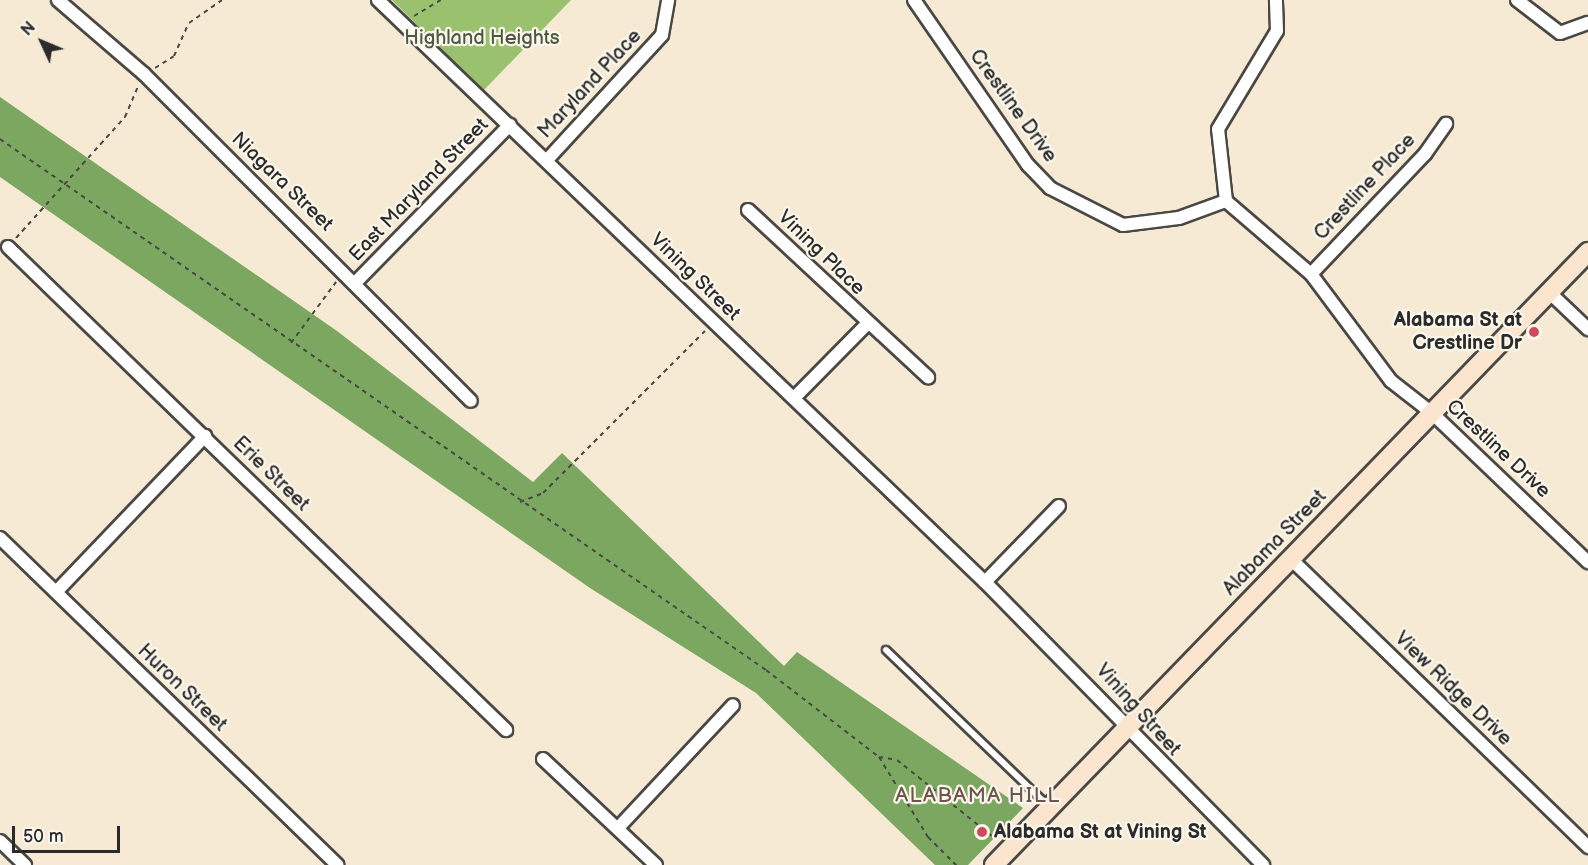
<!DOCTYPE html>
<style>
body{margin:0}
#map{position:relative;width:1588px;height:865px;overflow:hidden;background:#f6ead5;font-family:"Balsamiq Sans",sans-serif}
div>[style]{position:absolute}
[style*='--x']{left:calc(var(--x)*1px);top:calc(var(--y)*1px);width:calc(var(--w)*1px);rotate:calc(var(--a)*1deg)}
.green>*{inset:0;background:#9ac16d}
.forest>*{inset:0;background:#7ba760}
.path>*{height:2px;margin-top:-1px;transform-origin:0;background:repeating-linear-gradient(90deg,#494844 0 4.5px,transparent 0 9px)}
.roads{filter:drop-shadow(2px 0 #494844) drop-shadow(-2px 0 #494844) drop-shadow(0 2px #494844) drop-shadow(0 -2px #494844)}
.lane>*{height:6px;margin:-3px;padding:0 3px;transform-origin:3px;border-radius:3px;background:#fff}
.street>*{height:12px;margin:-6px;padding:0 6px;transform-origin:6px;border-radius:6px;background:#fff}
.secondary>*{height:18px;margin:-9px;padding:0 9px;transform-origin:9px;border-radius:9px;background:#fbe5cf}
.dots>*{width:16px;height:16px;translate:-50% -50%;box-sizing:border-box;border:3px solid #fbf7ec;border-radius:50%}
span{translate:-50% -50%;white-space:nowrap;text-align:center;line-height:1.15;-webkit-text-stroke:4.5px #fbf7ec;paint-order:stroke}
.park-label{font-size:20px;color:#4c583f}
.street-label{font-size:20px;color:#2b2b2b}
.poi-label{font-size:20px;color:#2b2b2b;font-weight:700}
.right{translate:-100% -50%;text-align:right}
.left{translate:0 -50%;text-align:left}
.neighbourhood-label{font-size:21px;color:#6e544d;letter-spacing:1.5px}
.north{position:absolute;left:12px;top:12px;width:60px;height:60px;-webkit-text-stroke:4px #fbf7ec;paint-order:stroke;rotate:314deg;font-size:16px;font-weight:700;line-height:24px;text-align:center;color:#2b2b2b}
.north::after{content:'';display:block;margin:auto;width:21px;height:27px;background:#2b2b2b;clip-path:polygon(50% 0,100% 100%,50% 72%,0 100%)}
.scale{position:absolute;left:12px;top:826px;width:108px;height:27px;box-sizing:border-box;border:3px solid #2b2b2b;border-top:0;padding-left:8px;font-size:18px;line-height:21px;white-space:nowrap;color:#2b2b2b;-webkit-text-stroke:4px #fbf7ec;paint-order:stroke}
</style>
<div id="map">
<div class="green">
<div style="clip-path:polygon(392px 0,571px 0,483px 91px)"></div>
</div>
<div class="forest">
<div style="clip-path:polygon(0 97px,337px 331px,533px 482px,562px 453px,784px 666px,797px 652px,1023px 808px,968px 865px,935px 865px,756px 693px,590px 588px,0 177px)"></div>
</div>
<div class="path">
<div style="--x:414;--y:16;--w:31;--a:-31"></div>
<div style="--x:155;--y:68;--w:22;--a:-32"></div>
<div style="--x:174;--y:56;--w:36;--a:-66"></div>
<div style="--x:189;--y:23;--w:40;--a:-34.9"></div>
<div style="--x:0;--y:139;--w:932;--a:34.73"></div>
<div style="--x:766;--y:670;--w:143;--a:37.6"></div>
<div style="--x:879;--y:757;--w:94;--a:58.5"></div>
<div style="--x:928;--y:837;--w:40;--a:45"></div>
<div style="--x:16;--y:238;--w:163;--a:-48"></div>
<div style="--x:125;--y:117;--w:33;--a:-67"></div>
<div style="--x:291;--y:343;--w:76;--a:-53.6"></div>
<div style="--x:520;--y:502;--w:25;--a:-21"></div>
<div style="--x:543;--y:493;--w:229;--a:-45"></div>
<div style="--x:879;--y:757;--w:18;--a:9"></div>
<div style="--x:897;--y:760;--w:122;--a:38.7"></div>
</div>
<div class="roads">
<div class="lane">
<div style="--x:886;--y:650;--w:223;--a:43.9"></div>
</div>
<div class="street">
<div style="--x:58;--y:0;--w:113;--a:40.7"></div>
<div style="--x:144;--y:74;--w:462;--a:45"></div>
<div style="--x:378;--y:0;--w:841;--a:43.8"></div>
<div style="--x:985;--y:582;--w:397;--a:45.5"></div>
<div style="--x:914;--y:0;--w:201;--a:55.4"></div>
<div style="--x:1028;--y:165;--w:32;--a:46"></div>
<div style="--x:1050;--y:188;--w:82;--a:26.9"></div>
<div style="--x:1123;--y:225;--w:56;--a:-7.1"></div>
<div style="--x:1179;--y:218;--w:50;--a:-19.9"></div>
<div style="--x:1517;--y:0;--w:54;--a:37.5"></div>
<div style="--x:1560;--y:33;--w:30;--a:-20"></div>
<div style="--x:547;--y:160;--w:170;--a:-47.4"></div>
<div style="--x:662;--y:35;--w:36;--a:-80"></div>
<div style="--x:1226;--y:201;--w:112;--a:40.7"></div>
<div style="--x:1311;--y:274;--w:134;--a:53.2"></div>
<div style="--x:1391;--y:381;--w:52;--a:38"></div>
<div style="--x:1432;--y:413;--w:216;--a:43.7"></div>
<div style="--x:1226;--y:201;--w:72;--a:-96.3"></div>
<div style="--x:1218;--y:129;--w:114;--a:-59"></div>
<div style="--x:1277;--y:31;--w:31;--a:-92"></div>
<div style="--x:748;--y:210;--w:246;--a:42.9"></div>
<div style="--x:8;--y:247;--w:694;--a:44.12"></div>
<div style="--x:1311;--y:274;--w:166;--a:-46.5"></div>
<div style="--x:1425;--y:154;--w:37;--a:-55"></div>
<div style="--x:356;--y:282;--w:220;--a:-45.6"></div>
<div style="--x:1549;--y:292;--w:54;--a:43.5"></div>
<div style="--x:794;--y:398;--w:104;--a:-45.4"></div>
<div style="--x:0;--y:538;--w:470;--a:44.1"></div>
<div style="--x:1291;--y:559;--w:414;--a:44.1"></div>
<div style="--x:985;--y:582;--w:106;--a:-45.8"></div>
<div style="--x:56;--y:592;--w:216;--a:-46.3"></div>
<div style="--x:543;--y:759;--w:155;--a:43.2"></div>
<div style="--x:618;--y:828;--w:168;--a:-46.9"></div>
<div style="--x:0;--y:841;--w:35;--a:44"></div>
</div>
<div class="secondary">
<div style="--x:994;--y:865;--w:854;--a:-45.9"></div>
</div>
</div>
<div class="dots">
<div style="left:1534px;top:332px;background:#d1495b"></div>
<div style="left:982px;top:832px;background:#d1495b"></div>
</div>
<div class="park-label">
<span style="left:482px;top:38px">Highland Heights</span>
</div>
<div class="street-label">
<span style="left:590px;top:84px;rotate:-47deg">Maryland Place</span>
<span style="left:1013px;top:106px;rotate:54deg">Crestline Drive</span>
<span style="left:282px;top:182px;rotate:44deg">Niagara Street</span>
<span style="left:1365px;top:187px;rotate:-47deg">Crestline Place</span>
<span style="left:419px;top:190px;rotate:-46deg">East Maryland Street</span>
<span style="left:821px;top:253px;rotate:44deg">Vining Place</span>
<span style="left:695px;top:277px;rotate:44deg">Vining Street</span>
<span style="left:1498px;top:449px;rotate:43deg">Crestline Drive</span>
<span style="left:271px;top:474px;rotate:44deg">Erie Street</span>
<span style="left:1275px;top:543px;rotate:-46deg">Alabama Street</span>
<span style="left:182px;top:688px;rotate:44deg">Huron Street</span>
<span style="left:1453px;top:689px;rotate:44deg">View Ridge Drive</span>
<span style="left:1138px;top:710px;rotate:48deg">Vining Street</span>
</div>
<div class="poi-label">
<span class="right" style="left:1522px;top:332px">Alabama St at<br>Crestline Dr</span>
<span class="left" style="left:994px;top:832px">Alabama St at Vining St</span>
</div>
<div class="neighbourhood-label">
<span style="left:978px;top:796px">ALABAMA HILL</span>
</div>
<div class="north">N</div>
<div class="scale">50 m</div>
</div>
